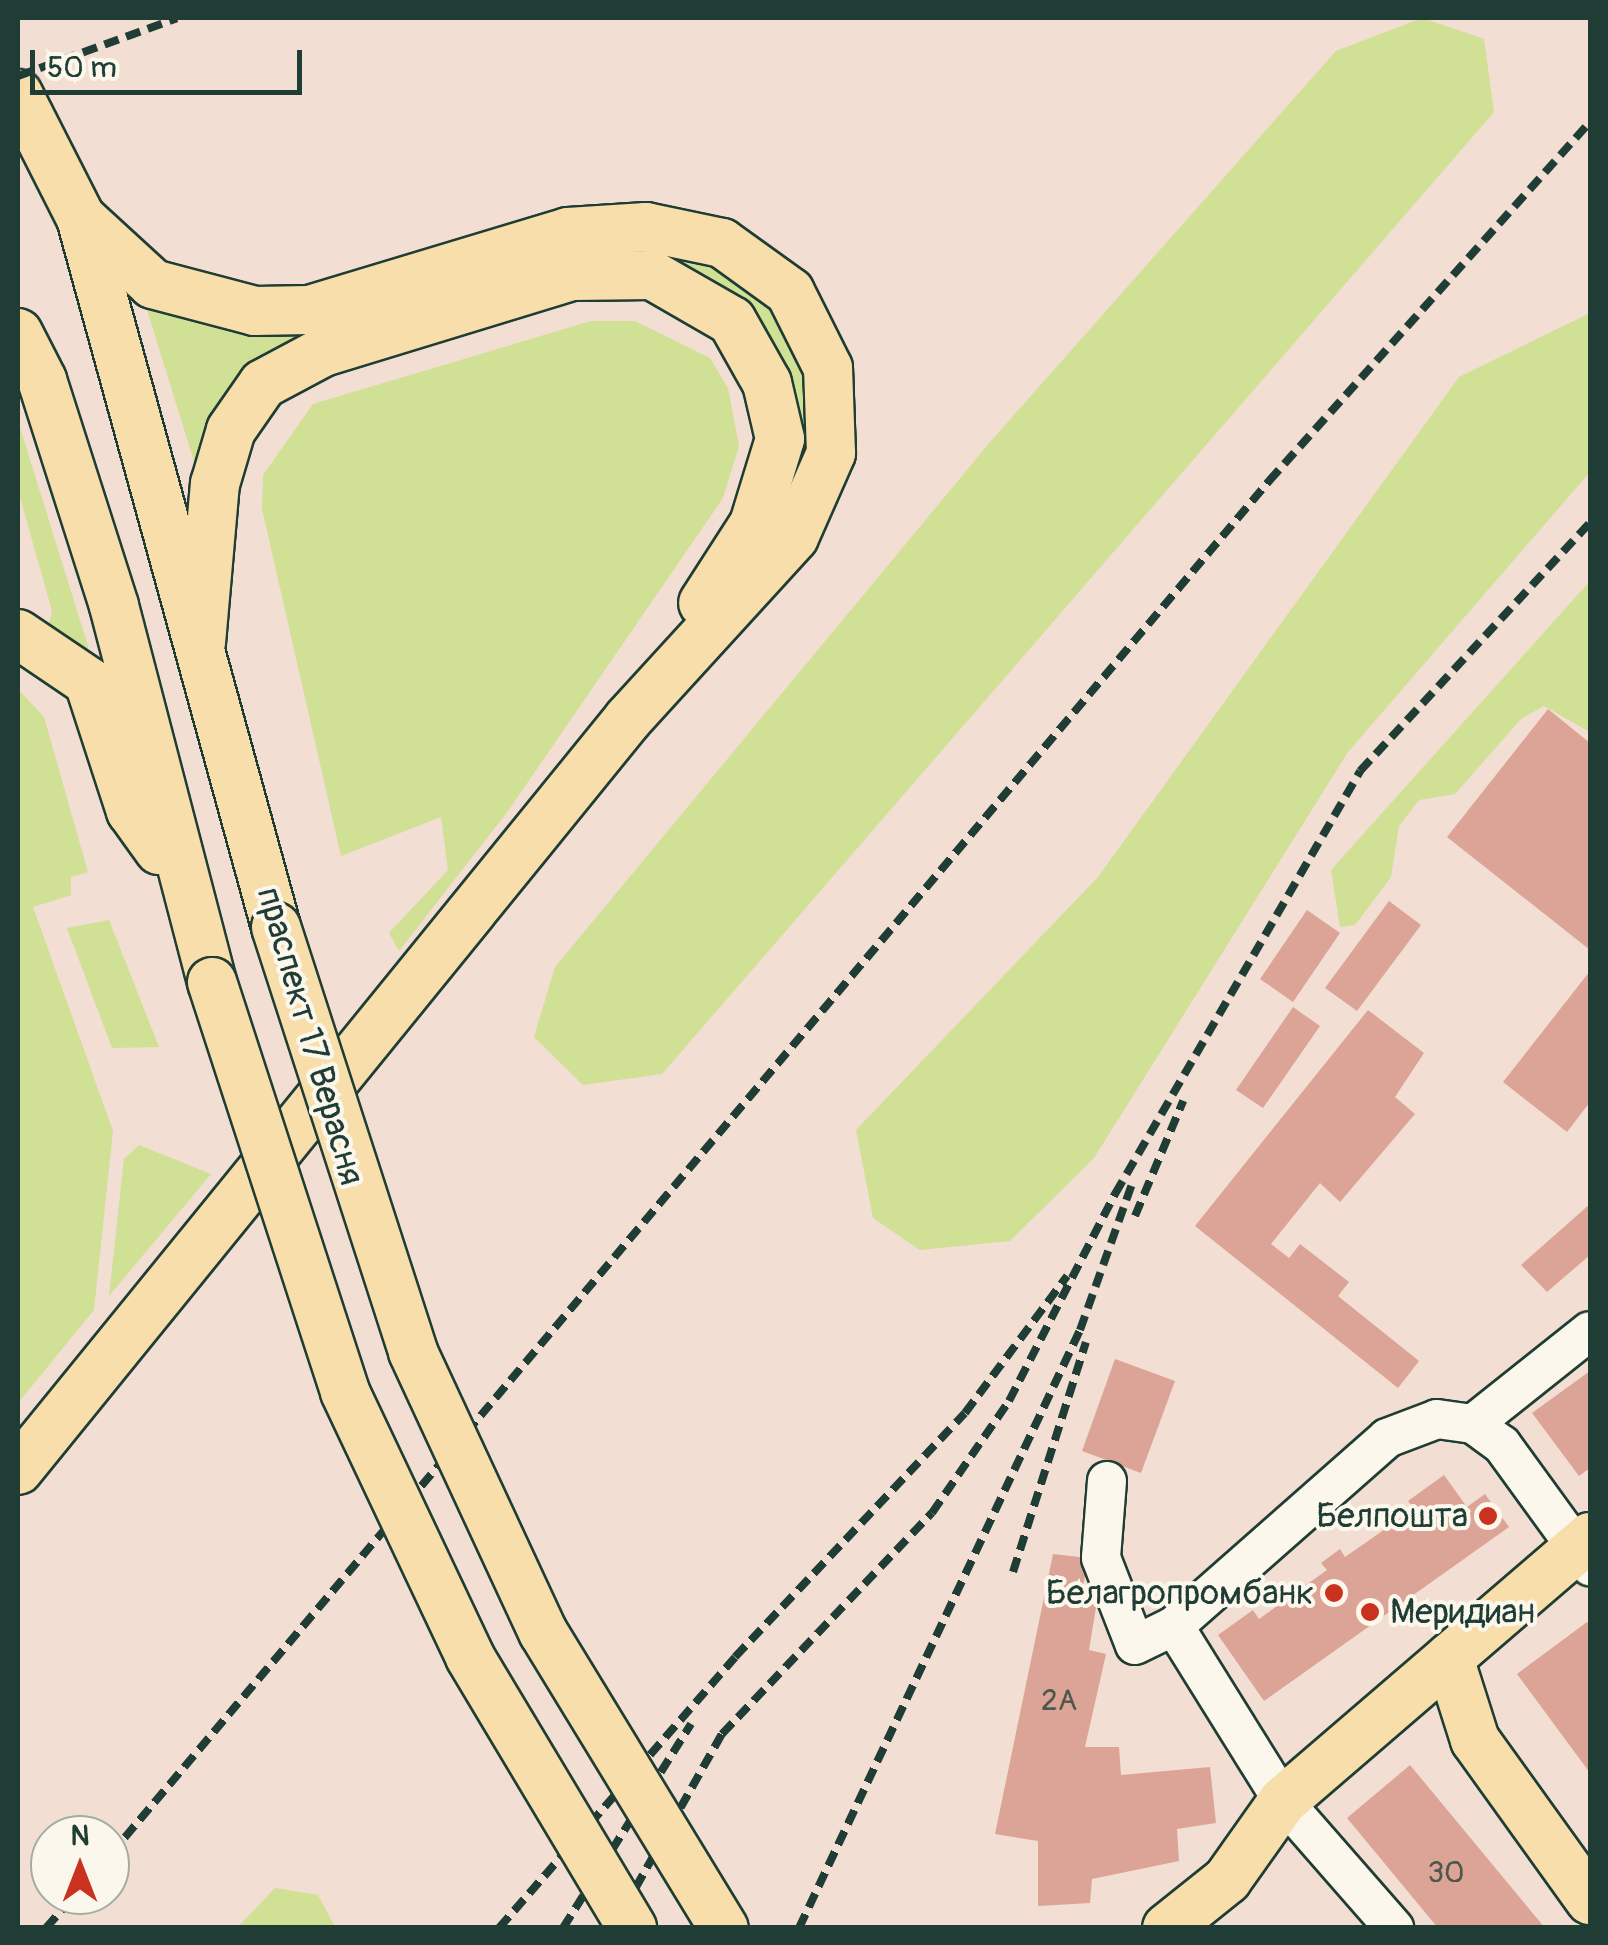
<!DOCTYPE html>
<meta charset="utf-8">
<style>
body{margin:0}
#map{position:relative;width:1608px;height:1945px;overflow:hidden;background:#f2ded2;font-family:Pangolin,sans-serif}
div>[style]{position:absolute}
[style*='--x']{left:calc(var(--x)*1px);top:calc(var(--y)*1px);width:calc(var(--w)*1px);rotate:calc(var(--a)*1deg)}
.green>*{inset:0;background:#d0e094}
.building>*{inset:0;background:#dca496}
.roads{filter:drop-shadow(2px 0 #1f3d34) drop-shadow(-2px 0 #1f3d34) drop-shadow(0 2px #1f3d34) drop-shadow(0 -2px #1f3d34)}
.minor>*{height:38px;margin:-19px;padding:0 19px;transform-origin:19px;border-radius:19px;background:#fbf7ec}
.major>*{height:48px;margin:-24px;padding:0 24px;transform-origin:24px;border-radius:24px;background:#f8deab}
.rail>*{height:8px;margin-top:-4px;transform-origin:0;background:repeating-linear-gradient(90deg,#1f3d34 0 15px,transparent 0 23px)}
.bridges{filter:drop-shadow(2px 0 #1f3d34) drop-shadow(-2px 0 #1f3d34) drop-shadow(0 2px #1f3d34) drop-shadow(0 -2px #1f3d34)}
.major-bridge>*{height:48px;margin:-24px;padding:0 24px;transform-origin:24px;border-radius:24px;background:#f8deab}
.dots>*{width:28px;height:28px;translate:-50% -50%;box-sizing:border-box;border:5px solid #fbf7ec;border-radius:50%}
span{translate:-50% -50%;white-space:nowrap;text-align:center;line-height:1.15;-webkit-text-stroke:8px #fbf7ec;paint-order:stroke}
.number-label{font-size:30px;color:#4e574c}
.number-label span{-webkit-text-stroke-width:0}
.street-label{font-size:35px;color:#1f3d34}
.poi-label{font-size:35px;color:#1f3d34}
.right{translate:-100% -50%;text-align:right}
.left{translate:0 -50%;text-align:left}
.frame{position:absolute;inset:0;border:20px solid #1f3d34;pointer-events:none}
.north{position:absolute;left:30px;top:1815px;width:100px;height:100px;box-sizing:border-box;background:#fbf7ec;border:2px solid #a3ada2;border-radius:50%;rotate:0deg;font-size:28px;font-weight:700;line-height:40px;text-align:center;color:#1f3d34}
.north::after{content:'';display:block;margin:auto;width:35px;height:45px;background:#c8321e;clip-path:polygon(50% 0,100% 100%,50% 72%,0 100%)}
.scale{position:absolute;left:30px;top:50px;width:272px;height:45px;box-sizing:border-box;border:5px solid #1f3d34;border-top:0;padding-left:12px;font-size:30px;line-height:35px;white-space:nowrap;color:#1f3d34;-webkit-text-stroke:8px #fbf7ec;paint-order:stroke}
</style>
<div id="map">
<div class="green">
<div style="clip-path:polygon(1422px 18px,1484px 39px,1494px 112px,662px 1074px,583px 1085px,534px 1037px,555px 967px,991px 441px,1336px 51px)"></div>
<div style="clip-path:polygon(580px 247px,689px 249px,767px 297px,805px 359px,816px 443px,794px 478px,790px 389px)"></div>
<div style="clip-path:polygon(143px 297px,232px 333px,304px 331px,309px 343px,197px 471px)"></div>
<div style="clip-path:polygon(1590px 313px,1590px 472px,1348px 752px,1094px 1158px,1010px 1241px,920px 1250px,873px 1218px,856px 1130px,1098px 877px,1459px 377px)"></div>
<div style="clip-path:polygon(591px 321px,635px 321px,710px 358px,728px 388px,739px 446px,723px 498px,508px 811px,399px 951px,389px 933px,448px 870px,441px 817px,341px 856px,262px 509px,263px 475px,313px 404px)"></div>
<div style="clip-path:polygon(18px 421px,88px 646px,89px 662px,48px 628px,52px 611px,18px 490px)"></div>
<div style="clip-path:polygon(1590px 581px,1590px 732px,1544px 706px,1521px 719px,1455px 794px,1419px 800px,1399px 826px,1391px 877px,1355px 925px,1340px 927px,1331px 870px)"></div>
<div style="clip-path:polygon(18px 689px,44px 717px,88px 872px,71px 877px,71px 895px,33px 907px,113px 1131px,94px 1310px,18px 1403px)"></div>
<div style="clip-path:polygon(109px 920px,159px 1047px,112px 1048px,67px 928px)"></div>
<div style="clip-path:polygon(139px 1145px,211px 1174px,109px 1296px,124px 1159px)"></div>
<div style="clip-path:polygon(275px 1888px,318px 1895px,335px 1927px,238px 1927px)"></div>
</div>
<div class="building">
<div style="clip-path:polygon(1548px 709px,1590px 743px,1590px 950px,1447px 837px)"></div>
<div style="clip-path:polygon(1389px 901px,1421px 925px,1357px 1011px,1325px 988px)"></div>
<div style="clip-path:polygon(1307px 910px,1340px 933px,1293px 1002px,1260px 979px)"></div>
<div style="clip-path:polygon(1590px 971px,1590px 1102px,1567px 1132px,1503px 1082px)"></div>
<div style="clip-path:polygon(1293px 1007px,1320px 1026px,1263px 1108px,1236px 1090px)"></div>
<div style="clip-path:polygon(1368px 1010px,1424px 1053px,1395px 1097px,1415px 1114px,1340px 1202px,1320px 1183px,1271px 1244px,1289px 1258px,1300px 1244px,1349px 1282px,1338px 1296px,1419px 1361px,1398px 1388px,1195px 1226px)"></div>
<div style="clip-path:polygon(1590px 1204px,1590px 1255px,1547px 1292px,1521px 1265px)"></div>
<div style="clip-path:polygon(1115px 1359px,1175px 1381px,1141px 1473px,1082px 1451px)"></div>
<div style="clip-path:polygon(1590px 1371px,1590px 1468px,1579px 1476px,1532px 1413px)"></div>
<div style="clip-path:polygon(1444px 1475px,1467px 1507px,1485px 1494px,1509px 1527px,1264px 1701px,1218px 1635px,1253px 1610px,1259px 1619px,1327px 1570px,1321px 1563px,1340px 1549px,1345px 1557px,1414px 1509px,1408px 1501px)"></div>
<div style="clip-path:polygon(1053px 1554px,1088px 1558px,1083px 1587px,1099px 1589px,1089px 1650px,1106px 1654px,1085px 1747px,1119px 1747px,1121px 1775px,1210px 1767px,1216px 1823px,1177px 1829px,1179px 1861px,1092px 1879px,1090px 1903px,1038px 1906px,1038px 1841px,995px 1834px)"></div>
<div style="clip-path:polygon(1587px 1622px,1590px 1626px,1590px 1773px,1517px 1674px)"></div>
<div style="clip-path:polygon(1410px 1765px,1545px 1928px,1438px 1928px,1347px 1818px)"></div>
</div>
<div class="roads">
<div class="minor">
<div style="--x:1473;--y:1424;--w:149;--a:-38.5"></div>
<div style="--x:1107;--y:1481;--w:77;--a:94.5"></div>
<div style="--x:1101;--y:1558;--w:93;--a:68.7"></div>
<div style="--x:1135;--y:1645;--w:43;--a:-26"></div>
<div style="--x:1174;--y:1626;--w:284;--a:-41.4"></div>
<div style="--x:1387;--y:1438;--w:53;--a:-20.8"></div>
<div style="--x:1437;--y:1419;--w:36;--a:8"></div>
<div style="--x:1473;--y:1424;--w:36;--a:36"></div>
<div style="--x:1502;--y:1445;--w:150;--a:54"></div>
<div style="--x:1174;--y:1626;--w:206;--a:58.1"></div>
<div style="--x:1283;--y:1801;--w:169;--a:48.8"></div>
</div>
<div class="major">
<div style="--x:18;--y:94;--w:139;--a:63.1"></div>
<div style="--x:81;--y:218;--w:735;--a:74.62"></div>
<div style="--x:18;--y:333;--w:53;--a:62.9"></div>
<div style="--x:42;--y:380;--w:237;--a:72.3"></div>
<div style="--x:114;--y:606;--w:389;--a:75.4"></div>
<div style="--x:18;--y:634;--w:86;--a:34.1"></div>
<div style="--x:89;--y:682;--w:136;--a:72"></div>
<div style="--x:131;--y:811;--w:48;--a:54.3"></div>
<div style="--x:201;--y:643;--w:160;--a:-85"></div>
<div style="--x:215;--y:484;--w:56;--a:-73.5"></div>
<div style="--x:231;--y:430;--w:56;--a:-55.2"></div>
<div style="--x:263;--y:384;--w:68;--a:-28.1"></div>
<div style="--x:323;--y:352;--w:260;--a:-17"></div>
<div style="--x:572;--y:276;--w:80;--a:-0.7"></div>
<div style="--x:652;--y:275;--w:92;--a:29.9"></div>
<div style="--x:732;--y:321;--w:71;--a:60.6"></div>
<div style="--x:767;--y:383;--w:57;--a:76.9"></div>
<div style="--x:780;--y:439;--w:89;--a:107"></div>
<div style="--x:754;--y:524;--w:94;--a:122.8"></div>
<div style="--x:18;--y:1470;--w:968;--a:-50.91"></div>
<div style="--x:628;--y:719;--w:246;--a:-47.6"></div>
<div style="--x:794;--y:537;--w:92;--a:-66.2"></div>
<div style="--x:831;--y:453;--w:85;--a:-92"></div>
<div style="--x:828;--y:368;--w:85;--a:-116.6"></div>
<div style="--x:790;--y:292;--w:84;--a:-144.2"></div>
<div style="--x:722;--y:243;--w:78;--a:-168.1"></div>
<div style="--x:646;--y:227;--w:78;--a:176.3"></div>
<div style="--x:568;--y:232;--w:270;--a:163.2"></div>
<div style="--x:309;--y:310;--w:54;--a:178.9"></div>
<div style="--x:255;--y:311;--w:106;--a:-165.2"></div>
<div style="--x:153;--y:284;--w:98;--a:-137.5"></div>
<div style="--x:1449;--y:1658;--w:86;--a:72.4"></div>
<div style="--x:1475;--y:1740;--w:197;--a:54.3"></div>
<div style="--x:1167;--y:1928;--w:77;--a:-38.7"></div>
<div style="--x:1227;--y:1880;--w:97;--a:-54.7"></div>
<div style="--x:1283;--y:1801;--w:405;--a:-40.7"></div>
</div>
</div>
<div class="rail">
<div style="--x:18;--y:76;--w:169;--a:-20"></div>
<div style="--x:1135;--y:1216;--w:125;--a:-67.3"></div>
<div style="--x:1013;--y:1572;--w:241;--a:-72.4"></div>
<div style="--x:110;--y:1855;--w:1798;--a:-49.85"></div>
<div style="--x:1269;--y:481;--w:482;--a:-48.2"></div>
<div style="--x:46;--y:1928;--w:44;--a:-48.7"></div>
<div style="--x:499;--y:1928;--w:359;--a:-48.9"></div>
<div style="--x:735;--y:1657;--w:335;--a:-46.7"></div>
<div style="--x:965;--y:1413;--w:171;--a:-53.3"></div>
<div style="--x:563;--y:1928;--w:241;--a:-57.9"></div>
<div style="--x:613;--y:1928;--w:223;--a:-60.7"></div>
<div style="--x:722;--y:1734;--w:305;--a:-46.5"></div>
<div style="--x:932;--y:1513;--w:136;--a:-55.5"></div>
<div style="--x:1009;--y:1401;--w:233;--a:-62.9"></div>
<div style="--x:1115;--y:1194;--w:489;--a:-59.9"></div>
<div style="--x:1360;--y:771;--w:338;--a:-47.2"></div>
<div style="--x:799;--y:1928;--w:661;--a:-64.83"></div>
<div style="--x:1080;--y:1330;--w:155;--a:-70.4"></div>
</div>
<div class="bridges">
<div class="major-bridge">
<div style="--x:276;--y:927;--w:447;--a:72.1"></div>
<div style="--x:413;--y:1352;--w:309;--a:65.1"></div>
<div style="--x:543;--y:1632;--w:347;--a:58.6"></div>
<div style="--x:212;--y:982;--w:431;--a:72"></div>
<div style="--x:345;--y:1392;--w:293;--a:64.7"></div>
<div style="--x:470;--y:1657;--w:316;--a:59.1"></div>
</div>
</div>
<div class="dots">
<div style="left:1488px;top:1516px;background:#c8321e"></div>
<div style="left:1334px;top:1593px;background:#c8321e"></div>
<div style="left:1370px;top:1612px;background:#c8321e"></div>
</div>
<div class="number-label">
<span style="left:1059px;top:1701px">2А</span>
<span style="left:1446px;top:1873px">30</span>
</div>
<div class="street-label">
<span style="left:310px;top:1036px;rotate:74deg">праспект 17 Верасня</span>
</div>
<div class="poi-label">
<span class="right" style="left:1468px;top:1516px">Белпошта</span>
<span class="right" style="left:1314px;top:1593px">Белагропромбанк</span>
<span class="left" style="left:1390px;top:1612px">Меридиан</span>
</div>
<div class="frame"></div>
<div class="north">N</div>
<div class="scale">50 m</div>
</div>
